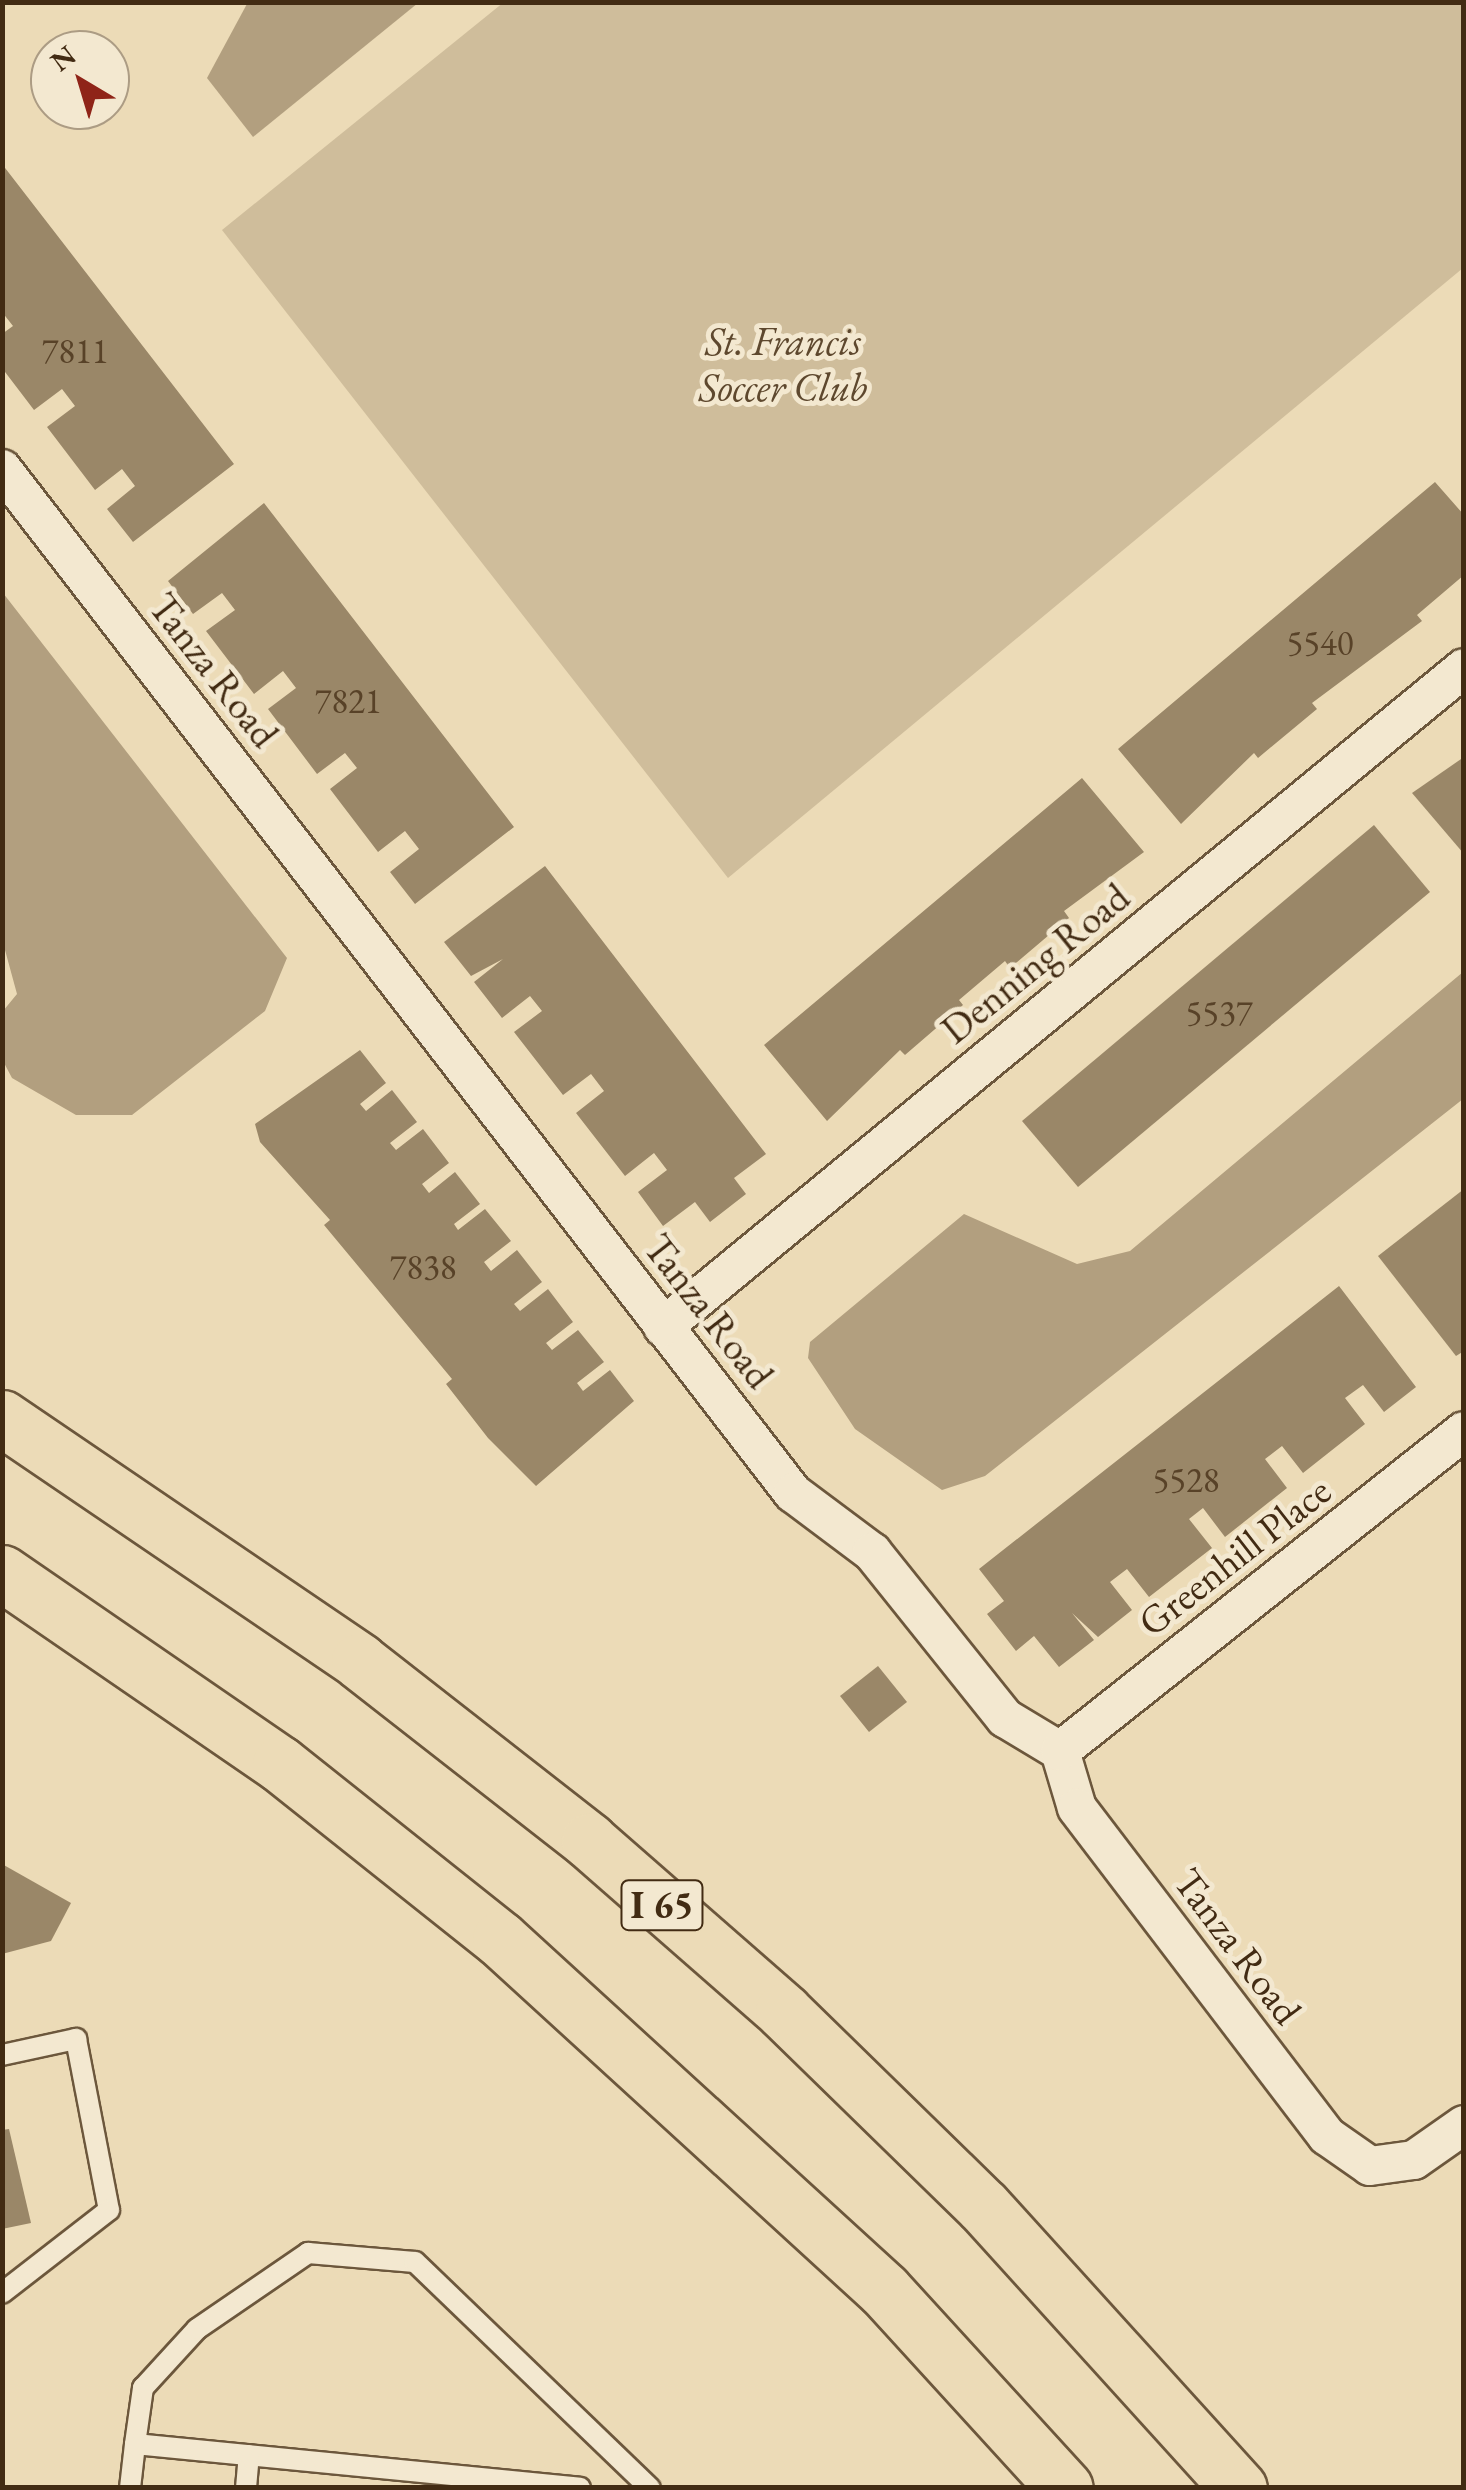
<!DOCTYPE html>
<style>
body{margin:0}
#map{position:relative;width:1466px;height:2490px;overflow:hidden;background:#ecdbb7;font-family:"EB Garamond",serif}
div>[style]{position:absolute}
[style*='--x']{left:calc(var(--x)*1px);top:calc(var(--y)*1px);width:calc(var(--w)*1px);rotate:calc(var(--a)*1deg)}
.green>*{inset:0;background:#cfbd9b}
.water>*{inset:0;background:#b29f7f}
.building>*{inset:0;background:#9a8768}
.roads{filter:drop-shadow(2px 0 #6c573c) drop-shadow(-2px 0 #6c573c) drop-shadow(0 2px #6c573c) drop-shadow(0 -2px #6c573c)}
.lane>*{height:20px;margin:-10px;padding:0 10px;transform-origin:10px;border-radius:10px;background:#f3e8d0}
.street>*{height:38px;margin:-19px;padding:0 19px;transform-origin:19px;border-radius:19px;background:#f3e8d0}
.highway>*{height:55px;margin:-27.5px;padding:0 27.5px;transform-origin:27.5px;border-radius:27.5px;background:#ecdbb7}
span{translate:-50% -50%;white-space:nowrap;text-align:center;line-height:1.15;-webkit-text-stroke:10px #f3e8d0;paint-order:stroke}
.number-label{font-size:35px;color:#584228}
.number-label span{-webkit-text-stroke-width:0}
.shield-label span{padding:2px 8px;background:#f3e8d0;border:2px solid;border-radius:8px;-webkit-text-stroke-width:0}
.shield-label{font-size:38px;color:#422b13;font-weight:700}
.park-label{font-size:40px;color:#5e482e;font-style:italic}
.street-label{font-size:40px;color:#422b13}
.frame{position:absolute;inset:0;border:5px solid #422b13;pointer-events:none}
.north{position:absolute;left:30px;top:30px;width:100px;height:100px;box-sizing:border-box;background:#f3e8d0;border:2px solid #ac9c84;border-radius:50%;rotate:322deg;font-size:28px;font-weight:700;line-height:40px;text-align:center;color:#422b13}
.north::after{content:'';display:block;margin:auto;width:35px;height:45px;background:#8f2418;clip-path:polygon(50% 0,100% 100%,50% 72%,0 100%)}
</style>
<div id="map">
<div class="green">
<div style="clip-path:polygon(504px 2px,1463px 3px,1463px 268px,728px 878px,222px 230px)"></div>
</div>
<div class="water">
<div style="clip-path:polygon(248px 2px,418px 2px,418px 3px,253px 137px,207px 78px)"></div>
<div style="clip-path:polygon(3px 593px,287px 958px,265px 1011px,132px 1115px,76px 1115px,12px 1078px,3px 1061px,3px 1011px,17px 994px,2px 939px)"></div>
<div style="clip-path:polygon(1463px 972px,1463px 1099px,985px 1476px,942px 1490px,855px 1429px,808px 1358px,810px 1342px,964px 1214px,1077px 1264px,1130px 1251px)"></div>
</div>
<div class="building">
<div style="clip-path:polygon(2px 164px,234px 464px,133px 542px,107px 509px,135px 486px,122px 469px,95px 490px,47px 427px,75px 406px,62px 389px,34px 410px,2px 368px,2px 334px,13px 326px,2px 312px)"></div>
<div style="clip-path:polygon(1435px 482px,1464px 515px,1464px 575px,1417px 615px,1422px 621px,1312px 703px,1317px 709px,1258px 758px,1254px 753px,1181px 824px,1118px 749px)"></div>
<div style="clip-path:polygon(264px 503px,514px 827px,415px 904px,390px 872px,419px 849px,405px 831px,378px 852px,330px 789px,357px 768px,345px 753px,317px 774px,268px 709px,296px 688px,283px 671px,254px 694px,206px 631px,235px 610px,222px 593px,193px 614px,168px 581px)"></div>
<div style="clip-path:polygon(1464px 757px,1464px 854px,1412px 793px)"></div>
<div style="clip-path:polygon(1082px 778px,1144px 852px,1064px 911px,1069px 918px,1010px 968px,1005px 961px,959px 1000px,963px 1005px,905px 1055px,900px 1050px,827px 1121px,764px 1045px)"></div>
<div style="clip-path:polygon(1374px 825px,1430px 892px,1078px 1187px,1022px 1121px)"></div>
<div style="clip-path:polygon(545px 866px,766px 1154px,734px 1178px,746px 1194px,710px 1222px,695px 1202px,663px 1226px,638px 1192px,667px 1170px,654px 1153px,625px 1176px,576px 1113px,604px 1091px,591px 1074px,563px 1095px,514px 1032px,542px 1011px,530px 996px,502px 1018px,474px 982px,503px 959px,471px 976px,444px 942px)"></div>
<div style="clip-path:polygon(360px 1050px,386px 1083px,360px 1104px,366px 1111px,392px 1090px,417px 1122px,390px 1143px,396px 1150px,423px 1129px,449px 1163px,422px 1184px,429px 1193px,455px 1172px,480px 1204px,454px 1224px,458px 1230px,485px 1209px,511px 1241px,484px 1262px,491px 1271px,517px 1250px,542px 1282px,514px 1304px,520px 1311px,548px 1289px,573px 1322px,546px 1343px,552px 1350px,578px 1330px,604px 1362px,577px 1383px,583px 1391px,610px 1370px,634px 1401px,536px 1486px,488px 1438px,446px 1384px,452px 1379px,324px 1225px,330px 1220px,260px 1142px,255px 1124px)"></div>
<div style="clip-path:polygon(1464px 1189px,1464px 1351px,1456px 1356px,1378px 1256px)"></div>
<div style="clip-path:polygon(1339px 1286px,1416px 1387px,1384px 1412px,1363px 1385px,1345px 1398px,1365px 1424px,1303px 1473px,1282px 1446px,1265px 1459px,1287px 1488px,1225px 1537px,1203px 1508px,1189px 1519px,1212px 1548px,1149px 1597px,1127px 1569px,1110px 1582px,1132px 1610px,1098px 1637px,1072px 1613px,1094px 1640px,1059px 1667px,1034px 1636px,1016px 1651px,987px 1614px,1004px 1601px,979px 1569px)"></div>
<div style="clip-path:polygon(878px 1666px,907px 1702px,869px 1732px,840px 1696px)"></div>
<div style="clip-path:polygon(2px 1864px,71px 1903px,51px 1941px,2px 1954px)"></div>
<div style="clip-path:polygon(9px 2129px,31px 2223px,2px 2229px,2px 2130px)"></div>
</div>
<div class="roads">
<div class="lane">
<div style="--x:2;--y:2055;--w:76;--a:-12.2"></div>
<div style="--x:76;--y:2039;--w:174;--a:79.1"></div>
<div style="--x:109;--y:2210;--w:135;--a:142.2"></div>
<div style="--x:135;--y:2444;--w:57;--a:-81.9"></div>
<div style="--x:143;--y:2388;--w:80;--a:-47.5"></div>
<div style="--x:197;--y:2329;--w:135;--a:-34.4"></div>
<div style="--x:308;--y:2253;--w:107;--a:4.8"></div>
<div style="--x:415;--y:2262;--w:326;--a:43.9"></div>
<div style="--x:130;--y:2488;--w:44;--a:-83.5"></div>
<div style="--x:135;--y:2444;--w:447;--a:5.6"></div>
<div style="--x:246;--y:2488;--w:33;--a:-85"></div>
</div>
<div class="street">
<div style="--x:2;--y:469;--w:1294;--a:52.32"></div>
<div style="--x:793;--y:1493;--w:99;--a:36.8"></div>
<div style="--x:872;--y:1552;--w:213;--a:51.3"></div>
<div style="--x:1005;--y:1718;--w:64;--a:31"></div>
<div style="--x:1060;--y:1751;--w:59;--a:73.4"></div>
<div style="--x:1077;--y:1808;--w:412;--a:52.7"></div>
<div style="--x:1327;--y:2136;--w:52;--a:34.9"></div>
<div style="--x:1370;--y:2166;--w:44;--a:-7.8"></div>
<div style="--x:1414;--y:2160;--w:61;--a:-35"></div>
<div style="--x:663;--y:1327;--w:1037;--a:-39.44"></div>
<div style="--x:1060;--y:1751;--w:515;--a:-38.38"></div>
</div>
<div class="highway">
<div style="--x:2;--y:1418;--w:432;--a:34.2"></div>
<div style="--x:359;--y:1661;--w:292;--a:38"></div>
<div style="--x:589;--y:1841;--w:258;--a:41.2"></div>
<div style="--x:783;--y:2011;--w:279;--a:44.3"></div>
<div style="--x:983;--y:2206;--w:381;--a:47.8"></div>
<div style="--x:2;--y:1573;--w:337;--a:34.5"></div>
<div style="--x:280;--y:1764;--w:281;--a:38.5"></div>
<div style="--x:500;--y:1939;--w:520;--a:42.43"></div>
<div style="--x:884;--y:2290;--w:268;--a:47.6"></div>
</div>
</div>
<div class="number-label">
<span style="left:75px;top:351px">7811</span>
<span style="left:1320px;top:643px">5540</span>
<span style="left:348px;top:701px">7821</span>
<span style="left:1219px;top:1013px">5537</span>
<span style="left:423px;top:1267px">7838</span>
<span style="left:1186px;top:1480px">5528</span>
</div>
<div class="shield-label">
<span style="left:662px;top:1905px">I 65</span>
</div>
<div class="park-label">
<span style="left:783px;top:364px">St. Francis<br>Soccer Club</span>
</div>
<div class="street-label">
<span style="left:214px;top:670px;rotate:52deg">Tanza Road</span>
<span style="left:1035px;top:963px;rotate:-39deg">Denning Road</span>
<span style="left:709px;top:1311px;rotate:52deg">Tanza Road</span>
<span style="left:1234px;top:1556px;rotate:-38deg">Greenhill Place</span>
<span style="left:1238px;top:1946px;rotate:53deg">Tanza Road</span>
</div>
<div class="frame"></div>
<div class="north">N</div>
</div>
